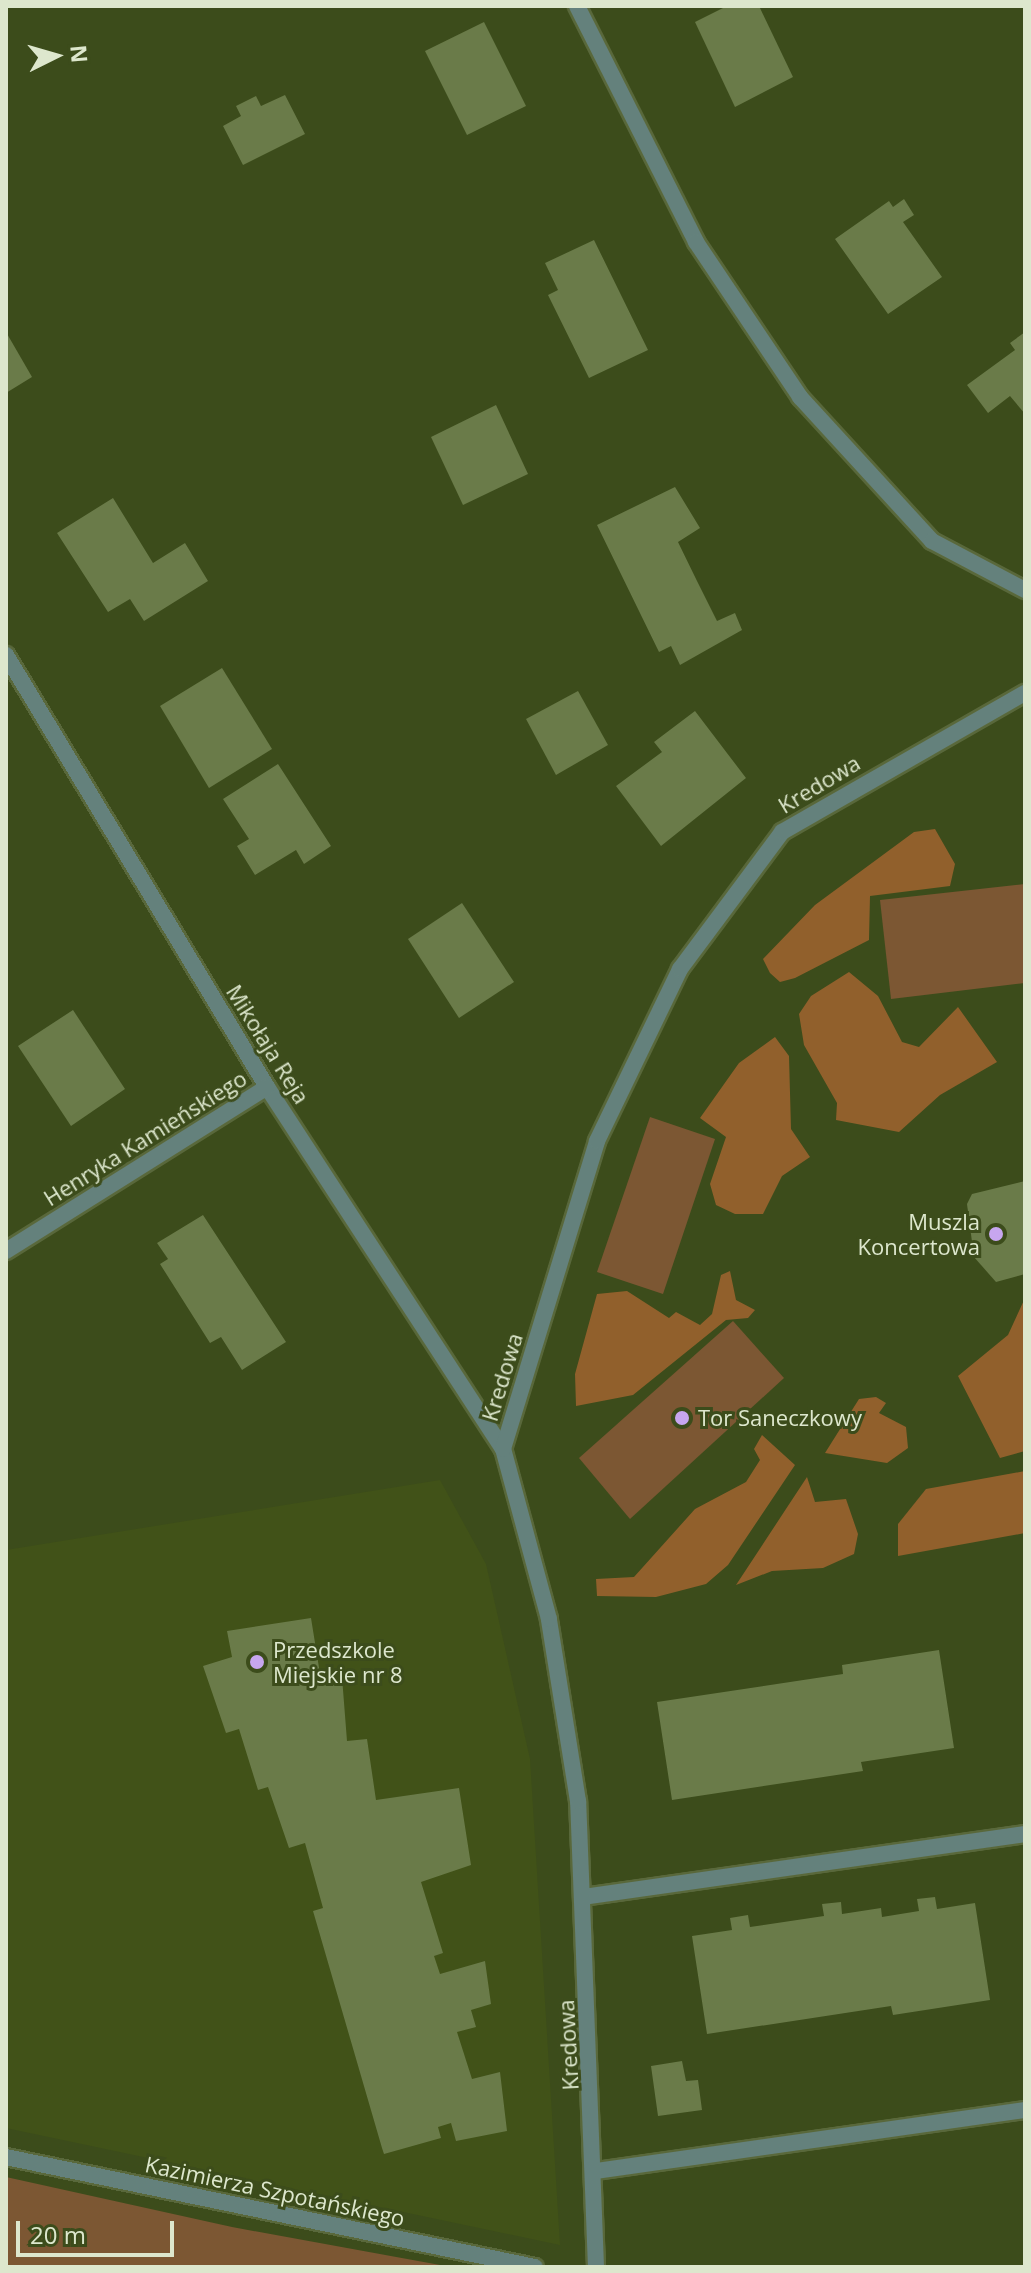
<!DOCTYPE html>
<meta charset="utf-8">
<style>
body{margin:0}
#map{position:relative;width:1031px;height:2273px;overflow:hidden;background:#3c4c1b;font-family:"Open Sans",sans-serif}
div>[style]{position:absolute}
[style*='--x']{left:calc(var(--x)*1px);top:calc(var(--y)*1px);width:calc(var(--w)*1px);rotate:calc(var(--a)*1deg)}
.built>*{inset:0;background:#415218}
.green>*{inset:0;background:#7c5733}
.forest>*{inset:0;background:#91602c}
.building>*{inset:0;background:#6a7b49}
.roads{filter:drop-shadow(2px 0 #59683b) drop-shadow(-2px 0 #59683b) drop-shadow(0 2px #59683b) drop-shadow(0 -2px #59683b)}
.service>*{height:16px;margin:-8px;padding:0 8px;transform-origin:8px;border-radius:8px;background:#64817c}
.minor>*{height:16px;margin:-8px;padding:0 8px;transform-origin:8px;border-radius:8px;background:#64817c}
.dots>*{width:22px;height:22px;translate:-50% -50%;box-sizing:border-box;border:4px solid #3c4c1b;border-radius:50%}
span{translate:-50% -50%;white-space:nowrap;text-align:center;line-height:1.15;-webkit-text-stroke:6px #3c4c1b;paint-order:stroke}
.street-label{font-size:22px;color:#dde7cd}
.poi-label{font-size:22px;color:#dde7cd}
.right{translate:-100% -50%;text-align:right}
.left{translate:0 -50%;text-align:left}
.frame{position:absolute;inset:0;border:8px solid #dde7cd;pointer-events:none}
.north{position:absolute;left:16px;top:16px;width:80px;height:80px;-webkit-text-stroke:6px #3c4c1b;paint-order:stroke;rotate:85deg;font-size:22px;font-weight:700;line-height:32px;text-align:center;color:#dde7cd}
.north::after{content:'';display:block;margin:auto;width:28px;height:36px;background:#dde7cd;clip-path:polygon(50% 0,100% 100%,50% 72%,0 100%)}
.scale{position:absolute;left:16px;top:2221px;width:158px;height:36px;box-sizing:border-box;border:4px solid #dde7cd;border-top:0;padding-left:10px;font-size:24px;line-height:28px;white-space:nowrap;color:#dde7cd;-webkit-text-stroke:6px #3c4c1b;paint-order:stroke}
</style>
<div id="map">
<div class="built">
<div style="clip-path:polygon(440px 1480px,486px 1564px,530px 1759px,560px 2245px,6px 2128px,6px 1550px)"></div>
</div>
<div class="green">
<div style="clip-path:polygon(1025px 884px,1025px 983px,891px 999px,880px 900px)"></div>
<div style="clip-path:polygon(650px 1117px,715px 1139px,663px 1294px,597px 1272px)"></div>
<div style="clip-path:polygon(733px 1321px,784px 1378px,630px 1519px,579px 1458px)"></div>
<div style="clip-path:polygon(6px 2177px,232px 2227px,451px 2267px,6px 2267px)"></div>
</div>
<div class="forest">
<div style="clip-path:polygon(935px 829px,955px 864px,950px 886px,870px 896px,869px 940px,795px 978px,780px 982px,770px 973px,763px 959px,815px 905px,914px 832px)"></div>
<div style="clip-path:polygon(849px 972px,878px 996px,902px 1042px,919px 1047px,958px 1007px,997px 1062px,940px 1095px,899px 1132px,836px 1120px,837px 1103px,804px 1045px,799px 1014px,811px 996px)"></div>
<div style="clip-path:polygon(775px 1037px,789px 1056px,791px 1129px,810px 1157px,782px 1176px,763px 1214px,735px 1214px,716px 1205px,710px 1184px,726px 1137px,700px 1118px,739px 1063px)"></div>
<div style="clip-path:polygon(730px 1271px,736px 1300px,755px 1310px,748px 1318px,726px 1320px,633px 1395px,576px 1406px,575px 1374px,597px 1294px,627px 1291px,669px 1318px,676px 1312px,700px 1325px,712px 1314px,721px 1275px)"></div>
<div style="clip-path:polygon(1025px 1298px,1025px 1451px,1000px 1458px,958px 1376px,1008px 1335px)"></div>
<div style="clip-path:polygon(876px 1397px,886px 1403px,879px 1413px,906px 1427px,908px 1448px,887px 1463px,825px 1453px,859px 1399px)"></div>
<div style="clip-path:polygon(762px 1435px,795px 1465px,728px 1565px,706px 1584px,656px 1597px,597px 1596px,596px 1579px,634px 1577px,695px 1509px,746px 1482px,760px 1460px,754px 1449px)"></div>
<div style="clip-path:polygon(1025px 1471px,1025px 1533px,898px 1556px,898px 1524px,926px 1489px)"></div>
<div style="clip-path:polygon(807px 1477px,815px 1502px,846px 1499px,858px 1534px,854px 1554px,823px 1568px,772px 1571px,736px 1585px)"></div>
</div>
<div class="building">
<div style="clip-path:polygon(727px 6px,759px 6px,793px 77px,735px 107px,695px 22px)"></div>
<div style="clip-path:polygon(484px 22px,526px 106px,467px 135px,425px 51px)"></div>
<div style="clip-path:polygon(285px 95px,305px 134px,243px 165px,223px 126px,241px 116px,236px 106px,256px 96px,261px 106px)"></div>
<div style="clip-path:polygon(904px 199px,914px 215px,903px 222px,942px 277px,888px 314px,835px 239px,889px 201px,893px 207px)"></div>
<div style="clip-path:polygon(594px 240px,648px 350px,589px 378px,548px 295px,558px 290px,545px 263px)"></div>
<div style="clip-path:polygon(6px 332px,32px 377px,6px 393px)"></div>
<div style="clip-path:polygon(1025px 332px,1025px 414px,1010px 396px,988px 413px,967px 385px,1015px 350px,1010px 343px)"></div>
<div style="clip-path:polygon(496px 405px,528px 474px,463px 505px,431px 437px)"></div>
<div style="clip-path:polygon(675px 487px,700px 528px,678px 542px,697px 581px,717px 621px,735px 613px,742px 630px,680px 665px,671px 646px,659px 652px,597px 525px)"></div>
<div style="clip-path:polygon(113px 498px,153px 563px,185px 543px,208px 581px,144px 621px,130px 599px,108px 612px,57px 533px)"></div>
<div style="clip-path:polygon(222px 668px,272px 749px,209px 788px,160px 706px)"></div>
<div style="clip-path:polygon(578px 691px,608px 745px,556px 775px,526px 719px)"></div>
<div style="clip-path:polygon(695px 711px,746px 778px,661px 846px,616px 786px,662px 752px,654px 742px)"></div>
<div style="clip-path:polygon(278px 764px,331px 846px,304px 864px,296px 850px,255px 875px,237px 846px,249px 839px,223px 799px)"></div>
<div style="clip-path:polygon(462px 903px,514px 982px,459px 1018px,408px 939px)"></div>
<div style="clip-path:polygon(73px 1010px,125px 1089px,71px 1126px,18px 1046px)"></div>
<div style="clip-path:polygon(1025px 1181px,1025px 1274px,996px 1282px,974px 1257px,967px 1204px,972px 1194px)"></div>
<div style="clip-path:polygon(203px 1215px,286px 1342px,242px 1370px,221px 1337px,210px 1343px,160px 1264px,168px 1259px,157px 1243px)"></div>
<div style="clip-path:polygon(311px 1618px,321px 1680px,342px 1677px,347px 1741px,367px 1739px,376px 1800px,459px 1788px,471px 1865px,421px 1882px,443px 1953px,434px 1956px,440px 1974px,485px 1961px,491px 2004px,471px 2010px,476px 2027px,457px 2032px,472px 2079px,500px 2072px,507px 2131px,456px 2141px,451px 2123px,438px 2127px,441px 2138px,384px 2154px,382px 2148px,313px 1911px,323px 1908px,305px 1843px,289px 1848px,268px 1787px,258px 1790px,239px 1729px,226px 1733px,203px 1666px,232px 1657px,227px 1631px)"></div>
<div style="clip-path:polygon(939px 1650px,954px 1748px,861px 1762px,863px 1771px,672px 1800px,657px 1702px,843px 1674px,842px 1665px)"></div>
<div style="clip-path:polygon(935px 1897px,937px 1909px,975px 1903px,990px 2000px,893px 2015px,891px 2006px,707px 2034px,692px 1936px,732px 1930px,730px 1918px,748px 1915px,750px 1927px,824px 1916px,822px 1904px,841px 1902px,842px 1914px,881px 1908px,882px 1917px,919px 1911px,917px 1899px)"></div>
<div style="clip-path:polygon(682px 2061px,686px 2081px,698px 2080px,702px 2110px,658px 2116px,651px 2066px)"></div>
</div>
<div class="roads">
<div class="service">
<div style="--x:583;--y:1897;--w:446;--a:-8.1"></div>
</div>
<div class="minor">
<div style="--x:577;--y:6;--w:264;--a:63.2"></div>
<div style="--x:696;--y:242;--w:187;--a:56.1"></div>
<div style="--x:800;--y:397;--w:195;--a:47.5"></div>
<div style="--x:932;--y:541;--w:105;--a:27.8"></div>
<div style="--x:6;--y:655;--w:505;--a:58.86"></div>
<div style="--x:267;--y:1087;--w:432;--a:56.9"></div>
<div style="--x:6;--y:1251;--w:308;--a:-32.1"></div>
<div style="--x:6;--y:2157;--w:540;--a:11.75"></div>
<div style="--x:596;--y:2171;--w:433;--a:-8.1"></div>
<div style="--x:596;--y:2267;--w:466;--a:-92.2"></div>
<div style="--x:578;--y:1801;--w:184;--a:-99.1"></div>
<div style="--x:549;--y:1619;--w:176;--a:-105.1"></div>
<div style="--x:503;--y:1449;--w:322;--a:-73"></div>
<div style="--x:597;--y:1141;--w:191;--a:-64.2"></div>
<div style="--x:680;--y:969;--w:171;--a:-53.3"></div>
<div style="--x:782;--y:832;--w:280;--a:-29.8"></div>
</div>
</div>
<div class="dots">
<div style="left:996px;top:1234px;background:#c7a6ef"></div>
<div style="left:682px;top:1418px;background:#c7a6ef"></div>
<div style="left:257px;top:1662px;background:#c7a6ef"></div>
</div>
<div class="street-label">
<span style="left:819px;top:784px;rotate:-31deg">Kredowa</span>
<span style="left:268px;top:1044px;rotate:58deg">Mikołaja Reja</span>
<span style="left:145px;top:1138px;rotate:-32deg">Henryka Kamieńskiego</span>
<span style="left:502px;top:1377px;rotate:-73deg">Kredowa</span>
<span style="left:568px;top:2045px;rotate:-93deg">Kredowa</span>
<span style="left:275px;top:2191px;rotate:12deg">Kazimierza Szpotańskiego</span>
</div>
<div class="poi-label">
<span class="right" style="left:980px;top:1234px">Muszla<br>Koncertowa</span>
<span class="left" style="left:698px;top:1418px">Tor Saneczkowy</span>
<span class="left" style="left:273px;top:1662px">Przedszkole<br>Miejskie nr 8</span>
</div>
<div class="frame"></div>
<div class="north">N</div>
<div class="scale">20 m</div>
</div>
